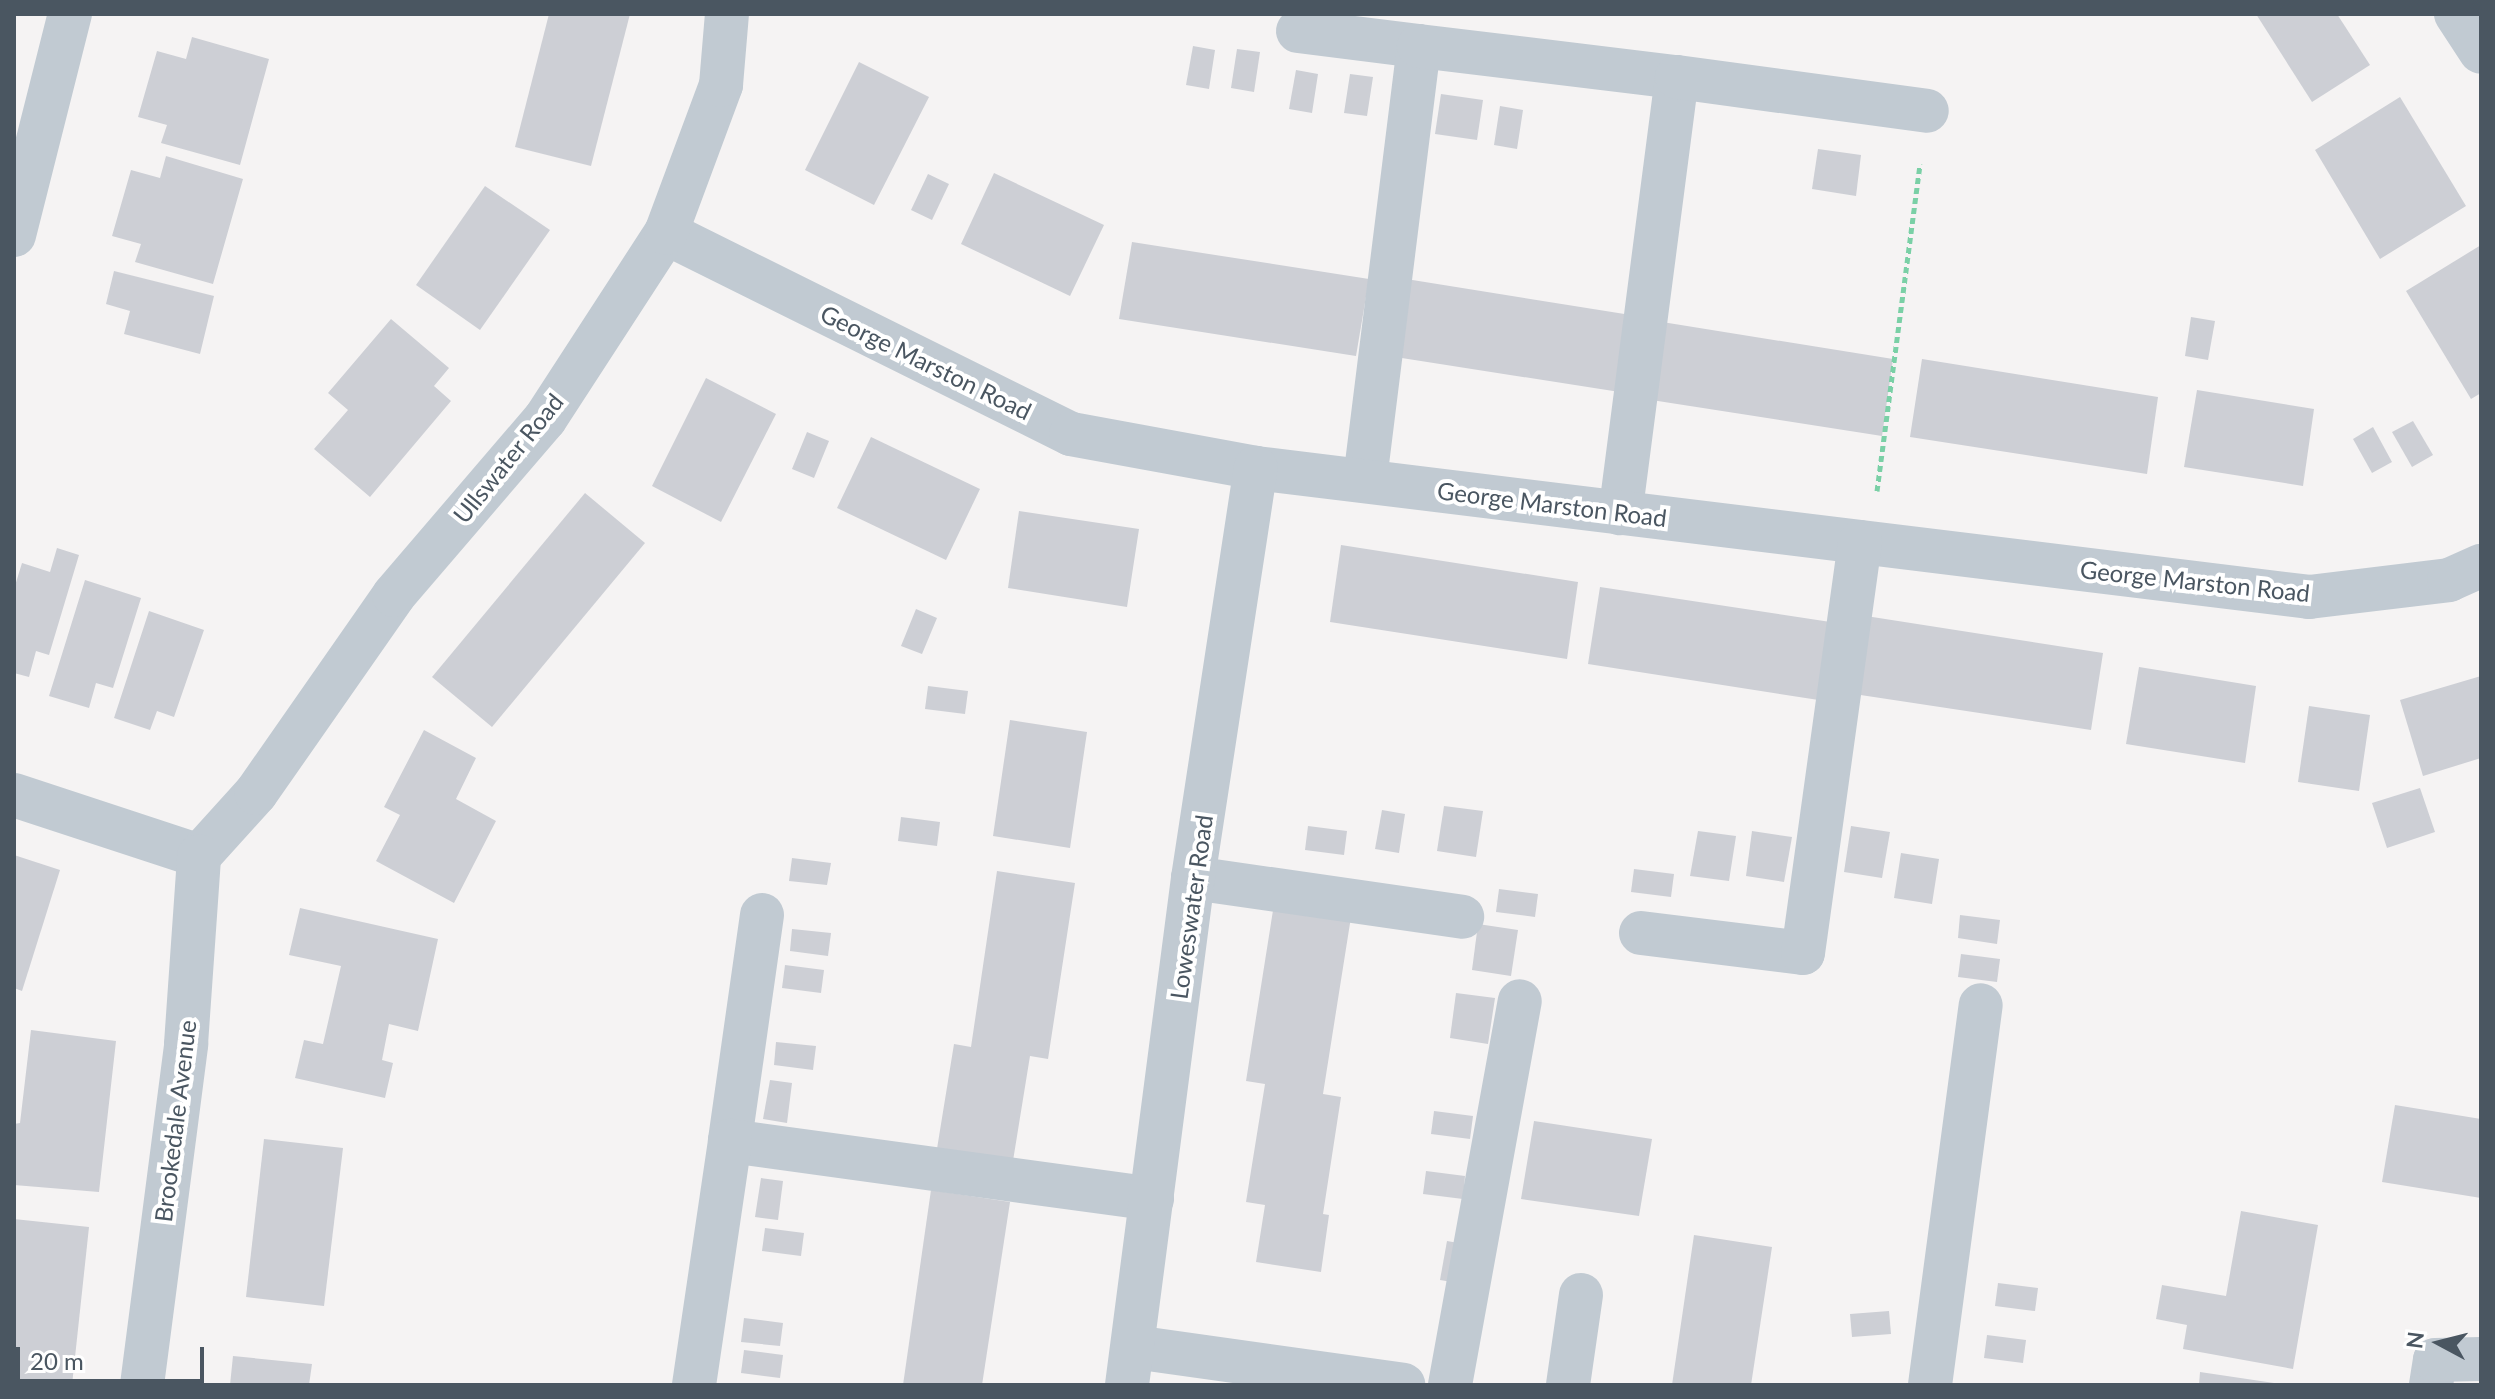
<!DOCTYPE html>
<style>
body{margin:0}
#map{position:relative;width:2495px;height:1399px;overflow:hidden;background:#f5f3f3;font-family:Lato,sans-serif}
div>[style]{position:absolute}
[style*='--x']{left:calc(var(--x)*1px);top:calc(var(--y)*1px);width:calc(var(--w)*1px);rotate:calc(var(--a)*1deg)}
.building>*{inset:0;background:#cdcfd5}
.path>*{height:5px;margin-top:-2.5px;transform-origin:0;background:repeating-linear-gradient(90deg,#7ad0a6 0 6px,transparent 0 10px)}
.minor>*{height:44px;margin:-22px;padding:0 22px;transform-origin:22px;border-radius:22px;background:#c1cad2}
span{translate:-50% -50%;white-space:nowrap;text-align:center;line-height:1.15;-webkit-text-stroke:8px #fff;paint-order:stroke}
.street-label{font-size:24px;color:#4a5661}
.frame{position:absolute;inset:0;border:16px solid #4a5661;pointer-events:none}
.north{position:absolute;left:2399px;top:1303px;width:80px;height:80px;-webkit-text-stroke:6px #fff;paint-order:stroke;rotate:277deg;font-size:22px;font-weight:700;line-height:32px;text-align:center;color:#4a5661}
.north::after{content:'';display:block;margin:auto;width:28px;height:36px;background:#4a5661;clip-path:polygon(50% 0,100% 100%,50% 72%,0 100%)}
.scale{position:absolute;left:16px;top:1347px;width:188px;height:36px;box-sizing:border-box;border:4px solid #4a5661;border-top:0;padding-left:10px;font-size:24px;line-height:28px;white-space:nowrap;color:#4a5661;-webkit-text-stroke:6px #fff;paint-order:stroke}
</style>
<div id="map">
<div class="building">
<div style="clip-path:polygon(549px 14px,630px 14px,591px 166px,515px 147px)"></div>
<div style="clip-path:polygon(2256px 14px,2337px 14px,2370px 65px,2312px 102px)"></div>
<div style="clip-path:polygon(192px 37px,269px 59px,240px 165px,161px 143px,167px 125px,138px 117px,157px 51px,186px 59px)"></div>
<div style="clip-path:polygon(1193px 46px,1215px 50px,1209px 89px,1186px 85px)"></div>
<div style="clip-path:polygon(1237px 49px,1260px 52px,1254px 92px,1231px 88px)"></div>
<div style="clip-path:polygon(859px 62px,929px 97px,874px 205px,805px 170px)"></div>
<div style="clip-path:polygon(1296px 70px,1318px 74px,1312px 113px,1289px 109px)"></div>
<div style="clip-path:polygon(1350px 74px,1373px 77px,1367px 116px,1344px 113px)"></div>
<div style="clip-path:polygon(1441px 94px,1483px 100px,1477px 140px,1435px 134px)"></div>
<div style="clip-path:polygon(2400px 97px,2466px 206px,2380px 259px,2315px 150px)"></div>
<div style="clip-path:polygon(1500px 106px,1523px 110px,1517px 149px,1494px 145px)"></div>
<div style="clip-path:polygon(1818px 149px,1861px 155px,1856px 196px,1812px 189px)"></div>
<div style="clip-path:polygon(166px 156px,243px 179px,213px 284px,135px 262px,141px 244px,112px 236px,131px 170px,160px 178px)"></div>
<div style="clip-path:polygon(994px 173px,1104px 225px,1070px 296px,961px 244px)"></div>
<div style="clip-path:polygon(928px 174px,949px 184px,932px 220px,911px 210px)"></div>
<div style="clip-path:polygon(485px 186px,550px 230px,480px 330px,416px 285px)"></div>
<div style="clip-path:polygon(1132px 242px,1369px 279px,1356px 356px,1119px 319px)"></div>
<div style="clip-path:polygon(2481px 245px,2481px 393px,2471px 399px,2406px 291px)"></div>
<div style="clip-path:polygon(114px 271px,214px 296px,200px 354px,124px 334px,130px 311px,106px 304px)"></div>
<div style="clip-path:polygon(1400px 278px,1637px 316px,1626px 393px,1389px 356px)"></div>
<div style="clip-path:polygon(2191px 317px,2215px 321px,2208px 360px,2185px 356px)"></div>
<div style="clip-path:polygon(391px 319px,449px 368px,434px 386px,451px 401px,370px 497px,314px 449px,348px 410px,328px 393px)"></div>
<div style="clip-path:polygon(1656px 321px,1893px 359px,1882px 436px,1645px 399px)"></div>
<div style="clip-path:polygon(1922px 359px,2158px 397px,2147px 474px,1910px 437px)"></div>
<div style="clip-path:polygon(706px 378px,776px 414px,721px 522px,652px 486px)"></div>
<div style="clip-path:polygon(2197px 390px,2314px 409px,2303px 486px,2184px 467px)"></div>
<div style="clip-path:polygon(2413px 421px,2433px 455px,2412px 467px,2392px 432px)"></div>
<div style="clip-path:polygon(2373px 427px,2392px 462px,2372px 473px,2353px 439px)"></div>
<div style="clip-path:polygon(807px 432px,829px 441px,814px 478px,792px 469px)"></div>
<div style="clip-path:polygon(871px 437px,980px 489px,946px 560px,837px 508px)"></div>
<div style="clip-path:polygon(585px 493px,645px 543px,492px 727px,432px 677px)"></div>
<div style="clip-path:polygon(1019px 511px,1139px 529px,1127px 607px,1008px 588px)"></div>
<div style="clip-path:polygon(1341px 545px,1578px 582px,1567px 659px,1330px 622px)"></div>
<div style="clip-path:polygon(57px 548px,79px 555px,49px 655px,36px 651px,29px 677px,14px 673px,14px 589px,22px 563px,50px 572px)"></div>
<div style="clip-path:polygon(85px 580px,141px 598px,113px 688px,96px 683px,89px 708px,49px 696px)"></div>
<div style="clip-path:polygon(1600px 587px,1837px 623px,1825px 701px,1588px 664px)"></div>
<div style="clip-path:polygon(916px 609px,937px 618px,922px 654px,901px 646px)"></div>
<div style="clip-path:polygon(149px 611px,204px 630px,174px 717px,157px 711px,150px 730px,114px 718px)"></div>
<div style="clip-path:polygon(1866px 616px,2103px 653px,2091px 730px,1854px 694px)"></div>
<div style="clip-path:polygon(2139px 667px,2256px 686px,2245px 763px,2126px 744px)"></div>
<div style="clip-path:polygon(2481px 676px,2481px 758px,2423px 776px,2400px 700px)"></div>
<div style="clip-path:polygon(928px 686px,968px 691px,965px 714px,925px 709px)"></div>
<div style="clip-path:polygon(2309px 706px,2370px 715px,2359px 791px,2298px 782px)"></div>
<div style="clip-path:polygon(1010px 720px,1087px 732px,1070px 848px,993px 836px)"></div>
<div style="clip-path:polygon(424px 730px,476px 758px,456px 799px,496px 821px,454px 903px,376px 861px,400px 815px,384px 807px)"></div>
<div style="clip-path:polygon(2420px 788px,2435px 832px,2387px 848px,2372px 803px)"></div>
<div style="clip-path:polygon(1444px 806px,1483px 811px,1476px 857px,1437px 851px)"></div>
<div style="clip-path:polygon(1382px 810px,1405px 814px,1399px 853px,1375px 849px)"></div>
<div style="clip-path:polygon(901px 817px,940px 822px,937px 846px,898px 841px)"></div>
<div style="clip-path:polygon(1308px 826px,1347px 831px,1344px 855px,1305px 850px)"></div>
<div style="clip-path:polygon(1851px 826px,1890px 832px,1882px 878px,1844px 872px)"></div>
<div style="clip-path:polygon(1698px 831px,1736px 836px,1729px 881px,1690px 876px)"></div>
<div style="clip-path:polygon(1752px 831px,1792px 837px,1784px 882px,1746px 876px)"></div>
<div style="clip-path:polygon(1901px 853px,1939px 859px,1932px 904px,1894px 898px)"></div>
<div style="clip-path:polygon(14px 855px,60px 870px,22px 991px,14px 988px)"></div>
<div style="clip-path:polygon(792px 858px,831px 863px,827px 885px,789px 881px)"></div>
<div style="clip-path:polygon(1634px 869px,1674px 874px,1671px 897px,1631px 892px)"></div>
<div style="clip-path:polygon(997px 871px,1075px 883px,1048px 1059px,1030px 1056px,1011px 1173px,935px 1161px,954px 1044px,971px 1047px)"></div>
<div style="clip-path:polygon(1499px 889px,1538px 894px,1535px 917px,1496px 912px)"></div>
<div style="clip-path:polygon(1274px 904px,1351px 917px,1323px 1094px,1341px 1097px,1323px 1214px,1329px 1215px,1321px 1272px,1256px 1262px,1265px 1205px,1246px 1202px,1265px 1084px,1246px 1081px)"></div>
<div style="clip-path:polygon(300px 908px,438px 939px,418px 1031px,389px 1024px,382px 1060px,393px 1063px,385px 1098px,295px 1078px,304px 1040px,323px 1044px,341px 966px,289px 955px)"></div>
<div style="clip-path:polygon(1960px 915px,2000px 920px,1997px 944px,1958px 938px)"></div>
<div style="clip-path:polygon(1478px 924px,1518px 930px,1511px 976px,1472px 970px)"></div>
<div style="clip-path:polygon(792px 929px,831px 933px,828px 956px,790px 951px)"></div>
<div style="clip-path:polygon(1961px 954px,2000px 959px,1997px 982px,1958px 977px)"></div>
<div style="clip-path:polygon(785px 965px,824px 970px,821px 993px,782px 988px)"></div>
<div style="clip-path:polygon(1456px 993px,1495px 998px,1488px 1044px,1450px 1038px)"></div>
<div style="clip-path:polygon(31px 1030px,116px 1041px,99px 1192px,14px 1185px,14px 1124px,20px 1123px)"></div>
<div style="clip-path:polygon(776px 1042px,816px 1046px,813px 1070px,774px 1065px)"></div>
<div style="clip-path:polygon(770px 1080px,792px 1083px,787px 1123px,763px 1119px)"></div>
<div style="clip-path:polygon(2395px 1105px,2481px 1119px,2481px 1198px,2382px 1182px)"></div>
<div style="clip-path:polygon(1434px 1111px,1473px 1116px,1470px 1139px,1431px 1134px)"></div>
<div style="clip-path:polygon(1534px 1121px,1652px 1139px,1639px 1216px,1521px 1199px)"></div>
<div style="clip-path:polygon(264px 1139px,343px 1148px,324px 1306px,246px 1297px)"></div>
<div style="clip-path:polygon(1426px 1171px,1465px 1176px,1463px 1199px,1423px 1194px)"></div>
<div style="clip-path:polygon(761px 1178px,783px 1181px,778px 1220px,755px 1217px)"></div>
<div style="clip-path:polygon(931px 1190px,1010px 1202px,982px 1385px,903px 1385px)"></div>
<div style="clip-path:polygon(2241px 1211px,2318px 1225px,2293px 1369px,2183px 1349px,2187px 1325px,2156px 1319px,2162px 1285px,2226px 1296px)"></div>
<div style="clip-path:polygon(14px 1219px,89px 1227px,72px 1385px,14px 1382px)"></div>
<div style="clip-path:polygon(765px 1228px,804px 1233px,801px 1256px,762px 1251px)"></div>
<div style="clip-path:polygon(1694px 1235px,1772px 1247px,1751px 1385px,1672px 1385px)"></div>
<div style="clip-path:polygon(1447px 1241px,1470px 1245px,1464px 1284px,1440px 1280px)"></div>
<div style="clip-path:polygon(1998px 1283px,2038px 1288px,2035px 1311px,1995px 1306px)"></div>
<div style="clip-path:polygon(1889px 1311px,1891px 1334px,1852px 1337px,1850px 1314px)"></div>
<div style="clip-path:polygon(744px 1318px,783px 1323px,780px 1346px,741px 1342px)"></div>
<div style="clip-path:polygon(1987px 1335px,2026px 1340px,2023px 1363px,1984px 1358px)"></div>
<div style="clip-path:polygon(744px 1350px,783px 1355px,780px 1378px,741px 1373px)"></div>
<div style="clip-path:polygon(233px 1356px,312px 1364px,309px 1385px,230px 1385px)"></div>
<div style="clip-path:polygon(2200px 1372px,2274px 1383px,2274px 1385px,2199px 1385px)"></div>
</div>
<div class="path">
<div style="--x:1877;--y:491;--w:330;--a:-82.5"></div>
</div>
<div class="minor">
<div style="--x:2456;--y:14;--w:45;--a:56.7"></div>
<div style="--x:1298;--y:31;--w:122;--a:7.1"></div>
<div style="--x:1419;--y:46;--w:438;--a:97.1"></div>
<div style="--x:1419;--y:46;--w:260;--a:6.9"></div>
<div style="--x:1677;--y:77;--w:440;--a:97.4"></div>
<div style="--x:1677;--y:77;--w:252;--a:7.7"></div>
<div style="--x:666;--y:233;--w:452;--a:26.4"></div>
<div style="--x:1071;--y:434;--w:188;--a:10.4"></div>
<div style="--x:1256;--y:468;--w:1061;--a:6.98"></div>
<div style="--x:2309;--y:597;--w:141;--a:-6.9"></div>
<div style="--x:2449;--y:580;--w:35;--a:-24"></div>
<div style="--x:14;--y:235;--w:228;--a:-75.8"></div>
<div style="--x:14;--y:795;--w:195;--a:18.2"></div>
<div style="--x:199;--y:856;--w:85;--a:-47.9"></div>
<div style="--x:256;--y:793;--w:241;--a:-55.1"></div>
<div style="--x:394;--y:595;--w:232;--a:-49.4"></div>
<div style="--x:545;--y:419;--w:222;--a:-57"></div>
<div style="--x:666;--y:233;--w:158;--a:-69.6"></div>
<div style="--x:721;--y:85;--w:71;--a:-85.2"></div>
<div style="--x:1193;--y:878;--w:272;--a:8.2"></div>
<div style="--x:762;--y:915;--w:228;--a:98.1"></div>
<div style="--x:730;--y:1141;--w:426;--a:7.8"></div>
<div style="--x:1641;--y:933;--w:163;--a:7"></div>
<div style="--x:1803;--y:953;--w:415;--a:-82.1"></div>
<div style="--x:1134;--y:1347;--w:272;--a:8"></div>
<div style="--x:142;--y:1385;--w:344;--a:-82.6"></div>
<div style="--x:186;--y:1044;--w:188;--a:-86"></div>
<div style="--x:694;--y:1385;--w:247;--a:-81.6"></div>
<div style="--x:1127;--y:1385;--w:511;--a:-82.58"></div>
<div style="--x:1193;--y:878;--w:415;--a:-81.3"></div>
<div style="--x:1450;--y:1385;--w:390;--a:-79.7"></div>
<div style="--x:1568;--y:1385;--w:91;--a:-81.8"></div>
<div style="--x:1930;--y:1385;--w:383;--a:-82.4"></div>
<div style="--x:2431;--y:1385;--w:25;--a:-81"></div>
<div style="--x:2435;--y:1360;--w:46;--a:-1.2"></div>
</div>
<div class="street-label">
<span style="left:926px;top:362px;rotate:26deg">George Marston Road</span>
<span style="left:508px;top:458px;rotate:-51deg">Ullswater Road</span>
<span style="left:1552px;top:504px;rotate:7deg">George Marston Road</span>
<span style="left:2195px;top:581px;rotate:6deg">George Marston Road</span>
<span style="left:1191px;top:907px;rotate:-82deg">Loweswater Road</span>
<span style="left:175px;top:1121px;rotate:-83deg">Brookedale Avenue</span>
</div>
<div class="frame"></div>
<div class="north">N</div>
<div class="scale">20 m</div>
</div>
